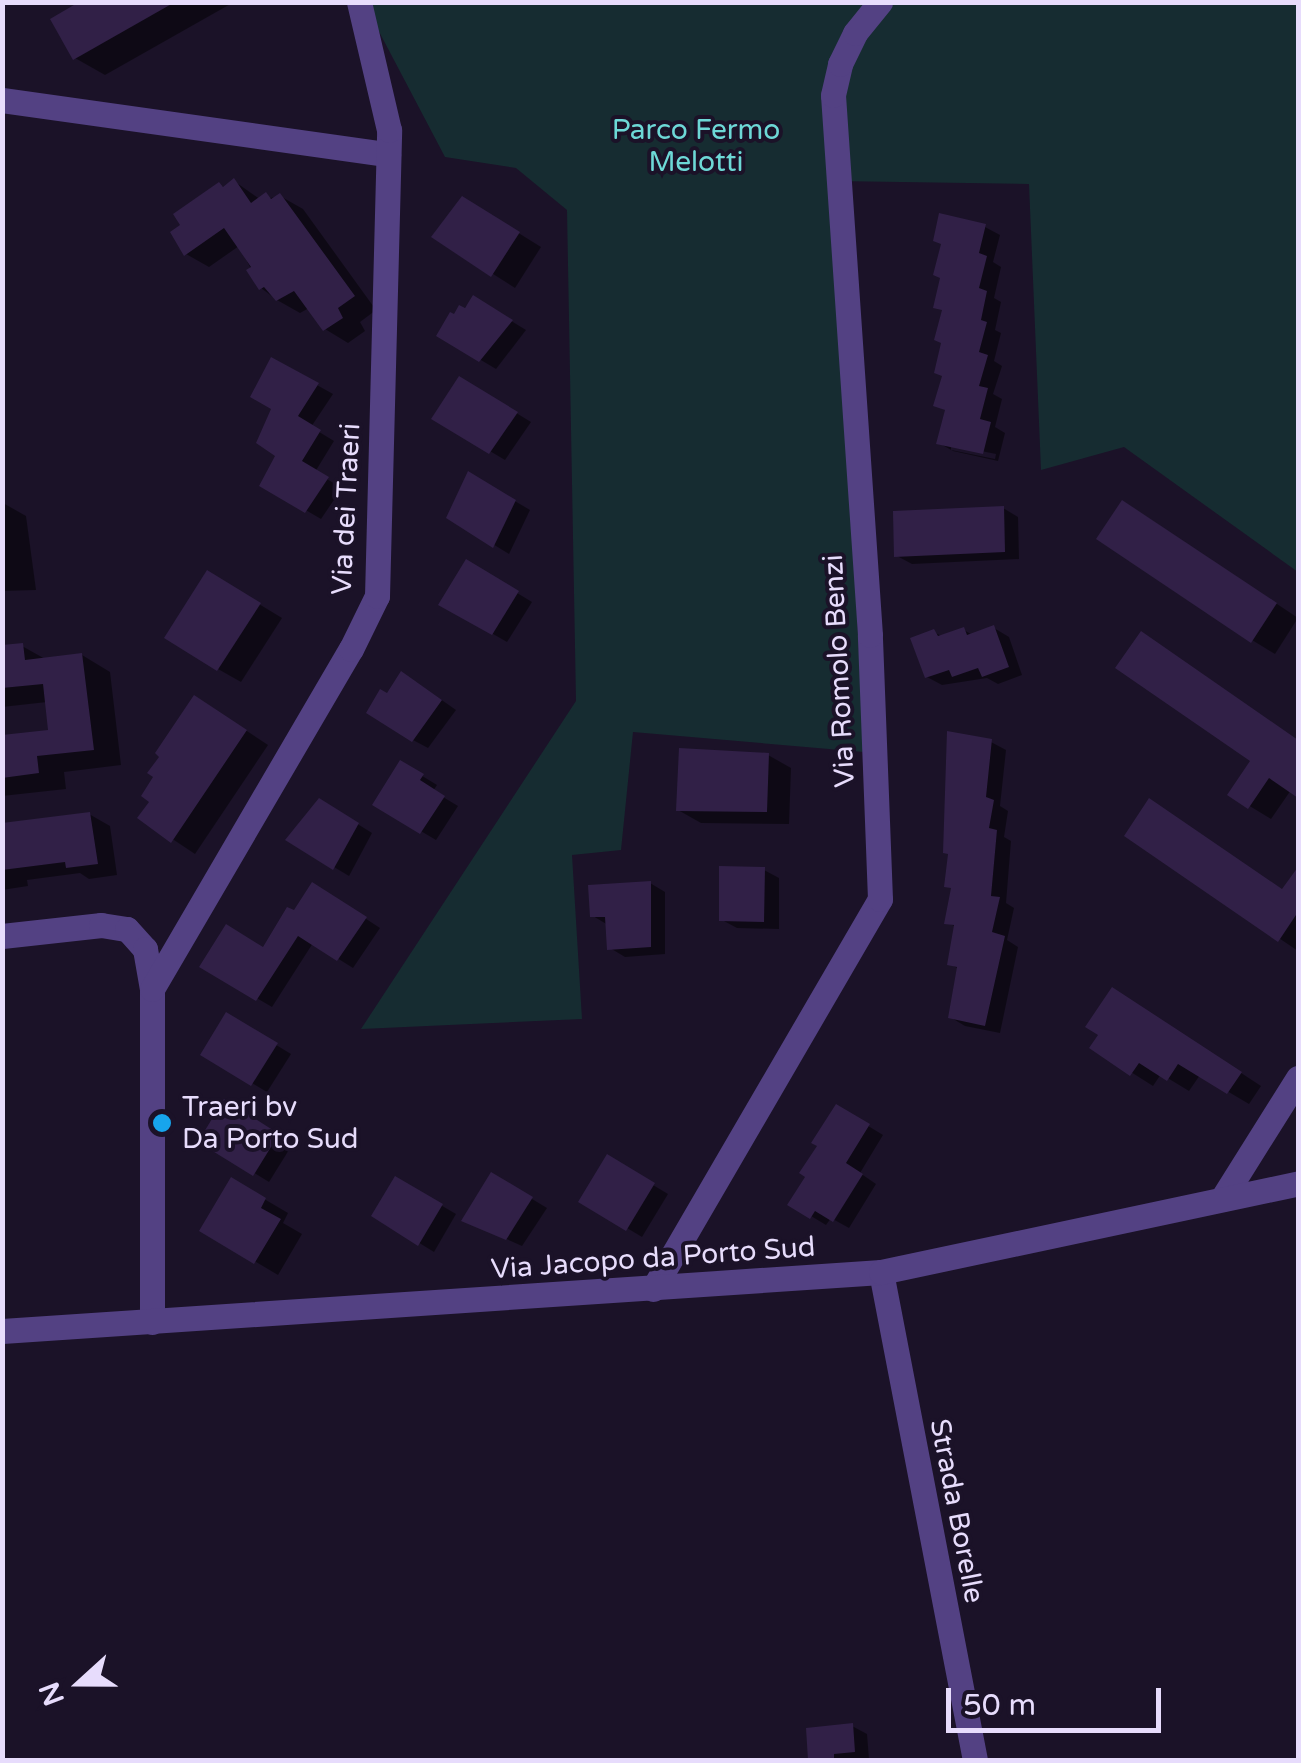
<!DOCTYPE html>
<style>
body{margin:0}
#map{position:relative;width:1301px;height:1763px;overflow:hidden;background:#1b1228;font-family:"Varela Round",sans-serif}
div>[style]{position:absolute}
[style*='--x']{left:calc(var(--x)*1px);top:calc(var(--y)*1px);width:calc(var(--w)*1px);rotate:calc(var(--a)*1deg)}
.green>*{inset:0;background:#162c31}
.shadow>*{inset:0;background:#0007}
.building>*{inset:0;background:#312047}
.minor>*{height:25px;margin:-12.5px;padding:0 12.5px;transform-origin:12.5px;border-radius:12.5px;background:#534183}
.dots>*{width:28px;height:28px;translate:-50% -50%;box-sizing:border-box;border:5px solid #1b1228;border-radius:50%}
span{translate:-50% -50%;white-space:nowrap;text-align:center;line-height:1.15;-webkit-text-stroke:8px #1b1228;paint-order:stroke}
.park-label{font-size:28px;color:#6dd8d6}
.street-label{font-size:28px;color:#e7dcfc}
.poi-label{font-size:28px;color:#e7dcfc}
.left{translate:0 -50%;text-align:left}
.frame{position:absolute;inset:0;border:5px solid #e7dcfc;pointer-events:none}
.north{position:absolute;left:30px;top:1633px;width:100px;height:100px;-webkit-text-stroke:8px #1b1228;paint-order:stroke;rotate:249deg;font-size:28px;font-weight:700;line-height:40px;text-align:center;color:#e7dcfc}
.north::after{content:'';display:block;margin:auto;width:35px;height:45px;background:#e7dcfc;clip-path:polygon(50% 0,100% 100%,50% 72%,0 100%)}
.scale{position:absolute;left:946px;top:1688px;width:215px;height:45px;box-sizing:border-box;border:5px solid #e7dcfc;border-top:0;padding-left:12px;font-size:30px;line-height:35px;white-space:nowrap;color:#e7dcfc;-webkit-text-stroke:8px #1b1228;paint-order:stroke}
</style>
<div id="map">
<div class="green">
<div style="clip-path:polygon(364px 3px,1298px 3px,1298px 572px,1124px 447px,1041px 470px,1029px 184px,835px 181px,864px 752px,633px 732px,621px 850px,572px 855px,582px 1019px,361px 1029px,576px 701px,567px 210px,516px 168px,445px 157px)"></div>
</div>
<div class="shadow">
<div style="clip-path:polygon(84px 2px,234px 2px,105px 75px,75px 58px)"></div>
<div style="clip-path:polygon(234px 181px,261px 200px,280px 196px,303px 209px,376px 310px,360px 322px,365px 331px,348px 343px,325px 329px,309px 308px,300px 313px,277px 300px,261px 288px,239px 246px,209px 267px,186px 254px,219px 185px,226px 188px)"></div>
<div style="clip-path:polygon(485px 212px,541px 247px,515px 288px,435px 237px)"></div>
<div style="clip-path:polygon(evenodd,985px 227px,1000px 235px,993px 262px,1001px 267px,994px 298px,1001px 302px,995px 330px,1001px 333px,994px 361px,1002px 366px,993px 394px,1002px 399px,995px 427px,1005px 433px,998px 461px,953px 451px,939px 443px,947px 411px,936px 405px,985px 227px,951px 445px,996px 454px,995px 459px,951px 450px,951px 445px)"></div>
<div style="clip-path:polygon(474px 298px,526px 330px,496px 369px,439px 335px)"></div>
<div style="clip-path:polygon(272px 360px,333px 394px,311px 427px,334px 441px,315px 472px,342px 488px,321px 519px,263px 485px,278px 455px)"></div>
<div style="clip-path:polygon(460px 379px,531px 422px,505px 460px,434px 418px)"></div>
<div style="clip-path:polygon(469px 474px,530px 510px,509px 554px,449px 517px)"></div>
<div style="clip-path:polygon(3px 503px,26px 516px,36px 590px,2px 591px)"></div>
<div style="clip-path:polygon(1003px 508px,1018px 517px,1019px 559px,912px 564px,897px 556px)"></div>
<div style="clip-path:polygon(1145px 516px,1298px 618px,1275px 654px,1252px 640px)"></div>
<div style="clip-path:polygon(466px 562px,532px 602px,507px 642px,441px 604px)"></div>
<div style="clip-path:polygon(208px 573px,282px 618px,241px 682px,218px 669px)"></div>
<div style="clip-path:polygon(994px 628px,1009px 637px,1022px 675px,998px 684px,987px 678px,942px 685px,927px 677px,934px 632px,943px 637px,964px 630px,974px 636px)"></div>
<div style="clip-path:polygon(1142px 634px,1298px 741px,1298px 795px,1291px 790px,1271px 819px,1230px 794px,1253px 760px)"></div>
<div style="clip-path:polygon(22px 646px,47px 660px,82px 655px,110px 672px,121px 765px,64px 772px,66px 789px,2px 796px,2px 737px,51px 732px,47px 702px,2px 707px,2px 648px)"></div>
<div style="clip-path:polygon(416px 682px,456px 710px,428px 748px,413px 740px,388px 696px)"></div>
<div style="clip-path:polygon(218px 712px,268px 745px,195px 854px,141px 818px)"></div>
<div style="clip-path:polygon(991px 742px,1006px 750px,1000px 806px,1008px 811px,1004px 837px,1011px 841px,1006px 903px,1014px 908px,1007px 940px,1018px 947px,1000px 1033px,965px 1026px,950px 1017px,959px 969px,950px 964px,956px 927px,947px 922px)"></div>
<div style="clip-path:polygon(768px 755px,791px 768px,789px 824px,701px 823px,678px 810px)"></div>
<div style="clip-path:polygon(401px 763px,437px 785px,433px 791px,458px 806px,436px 840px,375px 804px)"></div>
<div style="clip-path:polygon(335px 810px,372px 833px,349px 876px,289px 840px)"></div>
<div style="clip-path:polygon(89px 814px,110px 826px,117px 875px,89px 879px,80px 873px,27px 880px,28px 886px,2px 890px,2px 825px)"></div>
<div style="clip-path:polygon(1127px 835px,1284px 891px,1298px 871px,1298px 951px)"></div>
<div style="clip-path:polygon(764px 870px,779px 878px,779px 929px,737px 928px,722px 920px)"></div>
<div style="clip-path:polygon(650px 883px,665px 892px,665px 954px,625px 957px,610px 948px,608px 925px,593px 916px)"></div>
<div style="clip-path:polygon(328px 894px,380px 928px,353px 968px,313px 943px,272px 1007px,202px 966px,264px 950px,294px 913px)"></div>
<div style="clip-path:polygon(1133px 1002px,1261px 1086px,1249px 1104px,1200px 1075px,1189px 1091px,1161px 1074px,1153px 1086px,1093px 1048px)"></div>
<div style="clip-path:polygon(227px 1015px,291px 1054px,267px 1092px,203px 1054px)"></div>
<div style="clip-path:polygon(837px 1107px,883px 1135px,860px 1173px,876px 1184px,849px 1228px,831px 1218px,826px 1225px,791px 1204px,808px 1176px)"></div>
<div style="clip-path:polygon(240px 1111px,292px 1145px,269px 1182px,202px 1141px)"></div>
<div style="clip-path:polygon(608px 1158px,668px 1194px,642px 1237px,582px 1201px)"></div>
<div style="clip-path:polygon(492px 1175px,547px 1208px,522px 1246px,464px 1220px)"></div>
<div style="clip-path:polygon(396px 1179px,456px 1214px,434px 1252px,374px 1215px)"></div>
<div style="clip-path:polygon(232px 1180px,288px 1213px,283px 1223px,302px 1234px,278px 1275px,202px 1230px)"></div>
<div style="clip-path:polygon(852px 1726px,867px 1734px,869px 1759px,810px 1760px,808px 1730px)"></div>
</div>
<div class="building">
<div style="clip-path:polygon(79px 2px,175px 2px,73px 60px,50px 19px)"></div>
<div style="clip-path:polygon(234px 178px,251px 203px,266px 192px,271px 199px,280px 193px,355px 296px,338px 308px,343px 318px,323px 331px,294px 291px,276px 301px,264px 287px,259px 290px,246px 270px,251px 267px,224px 228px,184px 256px,170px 232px,180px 225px,173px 214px,219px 182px,223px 187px)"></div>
<div style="clip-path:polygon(462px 196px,520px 232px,491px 277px,431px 237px)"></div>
<div style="clip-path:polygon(939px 213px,986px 224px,979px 253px,987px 256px,979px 288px,987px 291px,981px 320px,987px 322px,979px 352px,988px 355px,979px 386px,988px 388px,980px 419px,991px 422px,983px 454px,936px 444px,945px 410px,933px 406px,942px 376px,934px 373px,941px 343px,934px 340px,942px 310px,933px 308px,940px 278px,933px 275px,941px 244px,933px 241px)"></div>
<div style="clip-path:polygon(473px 295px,513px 320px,479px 362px,436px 336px,450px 312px,454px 314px,459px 305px,465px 308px)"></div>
<div style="clip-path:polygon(271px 357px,319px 383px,298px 416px,321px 430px,302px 461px,329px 477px,305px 513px,259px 486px,275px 456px,256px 443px,271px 409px,250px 397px)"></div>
<div style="clip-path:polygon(459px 376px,518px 412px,489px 454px,431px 419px)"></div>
<div style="clip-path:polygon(468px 471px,516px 500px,493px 548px,446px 518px)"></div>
<div style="clip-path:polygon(1122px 500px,1277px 603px,1251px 643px,1096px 539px)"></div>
<div style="clip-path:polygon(1004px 506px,1005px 552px,894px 557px,893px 511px)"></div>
<div style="clip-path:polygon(466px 559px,519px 591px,492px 635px,438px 605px)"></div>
<div style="clip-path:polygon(207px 570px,261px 603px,217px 671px,164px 638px)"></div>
<div style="clip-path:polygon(994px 625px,1009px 667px,982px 677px,978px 668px,952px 677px,949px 670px,925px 678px,910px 638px,934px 629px,938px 636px,964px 627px,967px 635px)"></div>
<div style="clip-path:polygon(1141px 631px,1298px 740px,1298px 798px,1269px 778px,1248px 809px,1227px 795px,1250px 761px,1115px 668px)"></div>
<div style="clip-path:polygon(23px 643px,25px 660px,82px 653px,94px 750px,37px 756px,39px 773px,2px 778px,2px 735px,48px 730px,43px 684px,2px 688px,2px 645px)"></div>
<div style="clip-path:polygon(401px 671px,442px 700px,412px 742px,366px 713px,380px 689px,387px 693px)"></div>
<div style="clip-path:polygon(194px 695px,247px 730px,171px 843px,137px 818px,149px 802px,141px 796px,153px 777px,147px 773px,159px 757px,155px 753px)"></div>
<div style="clip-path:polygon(947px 731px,992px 739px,986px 797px,994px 800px,989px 828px,997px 830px,991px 896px,1000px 897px,992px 932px,1005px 936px,985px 1026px,948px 1018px,957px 967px,947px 965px,954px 925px,944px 924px,951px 888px,944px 887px,948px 854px,943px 853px)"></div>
<div style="clip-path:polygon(679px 748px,769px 753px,767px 812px,676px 811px)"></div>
<div style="clip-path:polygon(400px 760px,424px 774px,420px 780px,445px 796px,420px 834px,372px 805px)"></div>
<div style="clip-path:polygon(319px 798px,359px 823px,333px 870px,285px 840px)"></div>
<div style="clip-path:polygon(1149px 798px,1282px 889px,1298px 867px,1298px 912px,1278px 942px,1124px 836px)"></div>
<div style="clip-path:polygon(90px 812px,98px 864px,66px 868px,65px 862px,2px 870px,2px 823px)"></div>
<div style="clip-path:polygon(719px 866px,765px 867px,764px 922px,719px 921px)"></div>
<div style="clip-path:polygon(651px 881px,651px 947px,607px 950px,605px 917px,590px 917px,588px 885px)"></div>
<div style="clip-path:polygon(312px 882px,367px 917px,337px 961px,298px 936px,256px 1001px,199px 967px,226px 924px,263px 947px,287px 907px,294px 910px)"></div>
<div style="clip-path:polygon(1112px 987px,1242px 1072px,1227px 1094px,1178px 1064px,1167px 1081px,1139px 1063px,1130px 1076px,1089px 1048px,1098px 1035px,1085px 1027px)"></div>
<div style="clip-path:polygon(226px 1012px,278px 1043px,251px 1086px,200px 1055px)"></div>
<div style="clip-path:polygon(224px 1099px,279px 1134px,253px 1176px,198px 1142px)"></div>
<div style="clip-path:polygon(836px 1104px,870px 1124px,846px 1163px,863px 1174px,833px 1222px,815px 1211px,810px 1219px,787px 1205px,805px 1177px,799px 1173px,817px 1146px,811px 1143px)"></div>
<div style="clip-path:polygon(607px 1154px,655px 1183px,626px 1231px,578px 1202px)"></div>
<div style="clip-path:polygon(491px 1172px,533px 1197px,506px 1240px,461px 1221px)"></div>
<div style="clip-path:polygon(395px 1176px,443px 1204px,418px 1246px,371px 1216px)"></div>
<div style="clip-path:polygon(231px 1177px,266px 1198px,261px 1208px,281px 1219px,254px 1264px,199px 1231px)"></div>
<div style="clip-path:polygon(853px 1723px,855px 1752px,834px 1754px,834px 1760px,808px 1760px,806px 1728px)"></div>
</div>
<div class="minor">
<div style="--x:2;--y:100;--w:390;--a:8"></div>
<div style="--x:2;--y:936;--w:100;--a:-6.3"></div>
<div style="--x:101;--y:925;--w:26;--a:9"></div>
<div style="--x:127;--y:929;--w:27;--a:48"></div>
<div style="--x:145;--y:949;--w:41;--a:80.1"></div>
<div style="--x:1222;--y:1199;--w:143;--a:-57.9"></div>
<div style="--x:881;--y:1272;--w:497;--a:79.1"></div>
<div style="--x:653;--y:1289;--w:451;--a:-59.8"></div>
<div style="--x:880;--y:899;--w:264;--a:-92.2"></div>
<div style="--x:870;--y:635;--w:541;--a:-93.92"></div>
<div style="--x:833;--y:95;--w:32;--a:-77"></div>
<div style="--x:840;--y:64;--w:34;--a:-64"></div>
<div style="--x:855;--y:33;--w:40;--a:-51"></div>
<div style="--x:152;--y:1322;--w:333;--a:-90"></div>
<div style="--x:152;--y:989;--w:394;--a:-59.7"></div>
<div style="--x:351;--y:649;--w:59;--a:-63.9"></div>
<div style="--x:377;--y:596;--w:466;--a:-88.5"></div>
<div style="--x:389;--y:130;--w:131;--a:-103.2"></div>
<div style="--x:2;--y:1331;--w:881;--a:-3.84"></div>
<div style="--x:881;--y:1272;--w:426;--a:-12"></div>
</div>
<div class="dots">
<div style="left:162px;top:1123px;background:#17a5ed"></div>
</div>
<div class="park-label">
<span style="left:696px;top:146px">Parco Fermo<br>Melotti</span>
</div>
<div class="street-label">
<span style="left:346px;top:509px;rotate:-87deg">Via dei Traeri</span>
<span style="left:839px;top:671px;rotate:-93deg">Via Romolo Benzi</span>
<span style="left:653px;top:1258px;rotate:-4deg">Via Jacopo da Porto Sud</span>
<span style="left:957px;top:1511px;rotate:79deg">Strada Borelle</span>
</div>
<div class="poi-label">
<span class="left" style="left:182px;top:1123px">Traeri bv<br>Da Porto Sud</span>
</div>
<div class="frame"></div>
<div class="north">N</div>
<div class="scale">50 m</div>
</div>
